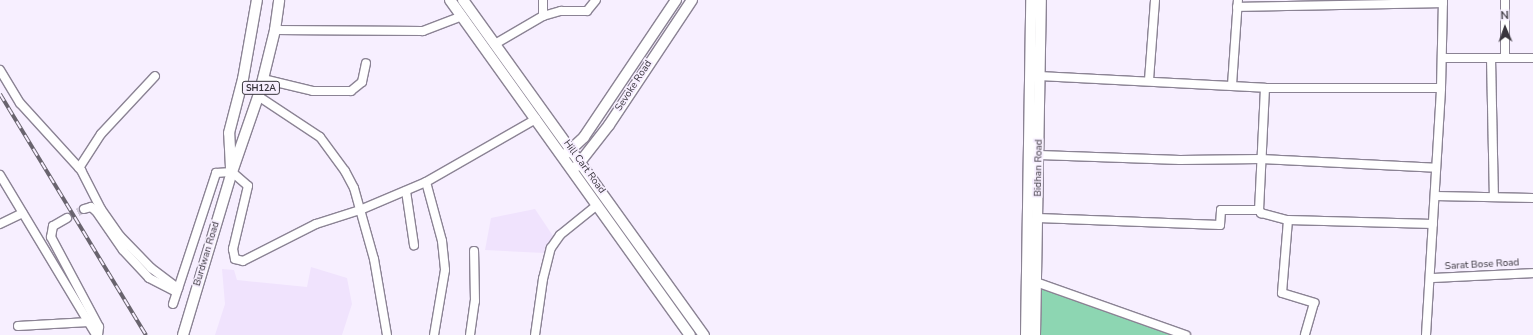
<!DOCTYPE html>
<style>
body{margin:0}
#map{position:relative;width:1533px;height:335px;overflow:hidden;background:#f7efff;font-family:"Nunito Sans",sans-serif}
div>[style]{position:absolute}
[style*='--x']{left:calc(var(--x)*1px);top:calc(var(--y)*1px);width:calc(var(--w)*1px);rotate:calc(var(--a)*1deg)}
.built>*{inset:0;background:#f0e3fd}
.green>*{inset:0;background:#8dd6b2}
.minor-tunnel>*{height:8px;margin-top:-4px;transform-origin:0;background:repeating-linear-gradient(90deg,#d1cad8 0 8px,transparent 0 12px)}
.roads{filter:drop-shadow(1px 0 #8b8394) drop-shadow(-1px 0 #8b8394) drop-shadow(0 1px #8b8394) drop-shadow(0 -1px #8b8394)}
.minor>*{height:8px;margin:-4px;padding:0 4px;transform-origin:4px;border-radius:4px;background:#fff}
.major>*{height:10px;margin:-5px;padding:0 5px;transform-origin:5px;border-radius:5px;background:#fff}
.rail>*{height:4px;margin-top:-2px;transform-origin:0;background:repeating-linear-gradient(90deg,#f7efff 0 8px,#69646e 0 16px);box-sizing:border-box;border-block:1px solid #69646e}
span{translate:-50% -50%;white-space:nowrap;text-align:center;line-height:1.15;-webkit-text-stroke:3.5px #f7efff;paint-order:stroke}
.shield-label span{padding:1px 3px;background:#f7efff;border:1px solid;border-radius:3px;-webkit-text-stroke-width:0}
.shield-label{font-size:9px;color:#39353d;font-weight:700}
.street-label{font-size:10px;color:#39353d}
.north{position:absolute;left:1485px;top:8px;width:40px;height:40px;-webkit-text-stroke:3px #f7efff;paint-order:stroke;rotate:358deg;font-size:11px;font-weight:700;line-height:16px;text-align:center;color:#39353d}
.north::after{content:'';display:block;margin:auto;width:14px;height:18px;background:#39353d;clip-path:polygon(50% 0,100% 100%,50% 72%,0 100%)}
</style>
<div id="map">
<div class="built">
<div style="clip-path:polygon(535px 209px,553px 236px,544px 253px,485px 250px,491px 218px)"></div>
<div style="clip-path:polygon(311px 267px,347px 278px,352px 304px,342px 335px,215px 335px,225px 304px,222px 269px,234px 270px,237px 280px,307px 287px)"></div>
</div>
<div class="green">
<div style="clip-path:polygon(1040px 287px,1174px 335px,1040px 335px)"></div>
</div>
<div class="minor-tunnel">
<div style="--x:67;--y:218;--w:19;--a:-28"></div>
</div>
<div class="roads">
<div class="minor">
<div style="--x:1505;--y:0;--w:58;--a:90"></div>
<div style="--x:1237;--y:7;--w:206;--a:-1.1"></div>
<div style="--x:543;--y:16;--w:16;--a:-90"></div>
<div style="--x:275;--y:30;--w:148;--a:0.4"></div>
<div style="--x:423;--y:31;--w:42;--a:-21"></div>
<div style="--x:495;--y:44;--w:56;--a:-30.3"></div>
<div style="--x:543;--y:16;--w:19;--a:-16"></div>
<div style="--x:561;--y:11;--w:26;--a:0"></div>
<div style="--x:587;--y:11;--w:14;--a:-51"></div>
<div style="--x:1442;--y:58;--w:91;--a:0"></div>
<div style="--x:1491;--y:58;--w:139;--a:88.8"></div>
<div style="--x:0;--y:70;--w:39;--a:59"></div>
<div style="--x:20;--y:103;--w:91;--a:47.7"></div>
<div style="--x:81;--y:170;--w:44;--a:62.9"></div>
<div style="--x:101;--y:209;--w:33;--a:55"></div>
<div style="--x:120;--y:236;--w:45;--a:45.9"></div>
<div style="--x:151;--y:268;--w:34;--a:37"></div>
<div style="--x:1039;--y:76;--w:226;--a:3"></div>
<div style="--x:1265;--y:88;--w:176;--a:0"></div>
<div style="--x:263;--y:79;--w:51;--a:13.5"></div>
<div style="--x:313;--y:91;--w:38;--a:0"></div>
<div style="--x:351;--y:91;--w:14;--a:-39"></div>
<div style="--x:362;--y:82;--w:19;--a:-78"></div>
<div style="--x:1149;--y:80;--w:80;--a:-85.7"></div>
<div style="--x:1232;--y:85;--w:85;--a:-86"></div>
<div style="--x:1265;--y:88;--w:122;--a:92.8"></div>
<div style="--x:1259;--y:210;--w:4;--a:56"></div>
<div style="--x:1261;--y:213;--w:28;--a:15"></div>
<div style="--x:1288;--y:220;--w:145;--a:1.6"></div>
<div style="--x:258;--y:96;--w:74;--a:33.5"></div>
<div style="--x:320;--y:137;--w:42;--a:53.7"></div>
<div style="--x:345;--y:171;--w:19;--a:62"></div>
<div style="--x:354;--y:188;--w:74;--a:74.3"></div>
<div style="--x:374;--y:259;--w:77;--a:80.3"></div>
<div style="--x:1039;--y:155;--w:141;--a:2"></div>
<div style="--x:1180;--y:160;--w:81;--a:-0.7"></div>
<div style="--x:1261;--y:159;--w:175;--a:2.9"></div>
<div style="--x:79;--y:168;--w:40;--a:-57.1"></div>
<div style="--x:101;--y:134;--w:79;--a:-47"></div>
<div style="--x:0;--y:175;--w:187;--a:59"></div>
<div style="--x:426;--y:182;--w:61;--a:74.8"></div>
<div style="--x:442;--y:241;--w:29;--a:84"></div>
<div style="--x:445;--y:270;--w:66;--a:99.6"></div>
<div style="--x:406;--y:191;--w:55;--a:81.6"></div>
<div style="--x:1435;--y:196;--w:98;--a:1.2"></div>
<div style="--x:84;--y:209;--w:7;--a:-16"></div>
<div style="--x:91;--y:207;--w:6;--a:39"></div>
<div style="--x:96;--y:211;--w:47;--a:55.3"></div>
<div style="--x:123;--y:250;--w:38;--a:47"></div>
<div style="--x:149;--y:278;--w:30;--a:27"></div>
<div style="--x:67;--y:218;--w:16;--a:150"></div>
<div style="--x:53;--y:226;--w:11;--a:100"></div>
<div style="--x:51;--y:237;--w:102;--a:61.9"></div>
<div style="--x:99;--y:327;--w:8;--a:97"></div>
<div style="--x:1038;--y:218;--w:182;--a:2.2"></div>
<div style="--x:1220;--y:225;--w:15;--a:-86"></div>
<div style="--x:1221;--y:210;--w:38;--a:0"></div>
<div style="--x:1288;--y:220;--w:73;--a:94.7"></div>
<div style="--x:1282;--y:293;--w:34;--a:17"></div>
<div style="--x:1314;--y:303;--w:33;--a:106"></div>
<div style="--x:0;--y:224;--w:25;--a:-26"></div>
<div style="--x:1432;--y:278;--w:101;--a:-2.8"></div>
<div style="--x:1036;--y:282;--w:159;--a:19.5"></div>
<div style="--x:173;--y:304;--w:138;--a:-71.8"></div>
<div style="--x:216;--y:173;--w:16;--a:-4"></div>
<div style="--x:232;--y:172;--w:21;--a:41"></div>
<div style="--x:248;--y:186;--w:65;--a:103.4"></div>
<div style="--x:233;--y:249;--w:10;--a:79"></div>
<div style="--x:235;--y:259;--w:8;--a:14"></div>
<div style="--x:243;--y:261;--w:82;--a:-26.9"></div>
<div style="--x:316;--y:224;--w:46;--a:-17.7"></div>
<div style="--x:360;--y:210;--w:72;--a:-23"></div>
<div style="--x:426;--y:182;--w:127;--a:-29.8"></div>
<div style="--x:18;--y:326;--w:71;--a:-3.2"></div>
<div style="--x:470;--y:335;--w:34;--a:-82"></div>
<div style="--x:475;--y:301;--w:50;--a:-91.1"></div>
<div style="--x:535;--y:335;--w:57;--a:-81.9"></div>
<div style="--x:543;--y:279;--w:32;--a:-76"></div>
<div style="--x:551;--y:248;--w:16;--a:-55"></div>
<div style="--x:560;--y:235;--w:48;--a:-39"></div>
<div style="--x:1426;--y:335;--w:247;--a:-86.5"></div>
<div style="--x:1441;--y:88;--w:88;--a:-88.7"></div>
</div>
<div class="major">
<div style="--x:450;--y:0;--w:412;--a:54.4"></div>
<div style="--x:463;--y:0;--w:413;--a:54.3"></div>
<div style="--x:567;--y:153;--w:23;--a:-43"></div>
<div style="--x:584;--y:137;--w:165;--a:-56.1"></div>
<div style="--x:577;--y:166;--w:52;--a:-52"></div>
<div style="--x:609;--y:125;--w:150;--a:-56.4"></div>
<div style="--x:231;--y:168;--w:35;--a:-93"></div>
<div style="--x:229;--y:133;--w:56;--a:-75.5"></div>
<div style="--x:243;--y:79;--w:80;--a:-80"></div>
<div style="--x:183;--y:335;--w:170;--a:-73.3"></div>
<div style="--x:232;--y:172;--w:86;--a:-70.9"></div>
<div style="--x:260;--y:91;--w:63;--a:-76.2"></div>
<div style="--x:275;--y:30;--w:30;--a:-82"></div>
<div style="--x:1026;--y:335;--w:335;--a:-89.1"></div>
<div style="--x:1035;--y:335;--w:335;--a:-89"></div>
</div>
</div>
<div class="rail">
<div style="--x:0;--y:94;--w:282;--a:58.8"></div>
</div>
<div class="shield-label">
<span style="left:261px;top:88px">SH12A</span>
</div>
<div class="street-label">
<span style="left:634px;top:86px;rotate:-57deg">Sevoke Road</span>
<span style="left:584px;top:167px;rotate:54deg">Hill Cart Road</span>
<span style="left:1039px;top:168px;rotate:-89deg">Bidhan Road</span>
<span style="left:207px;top:254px;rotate:-73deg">Burdwan Road</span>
<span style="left:1482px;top:265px;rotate:-3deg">Sarat Bose Road</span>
</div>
<div class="north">N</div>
</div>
